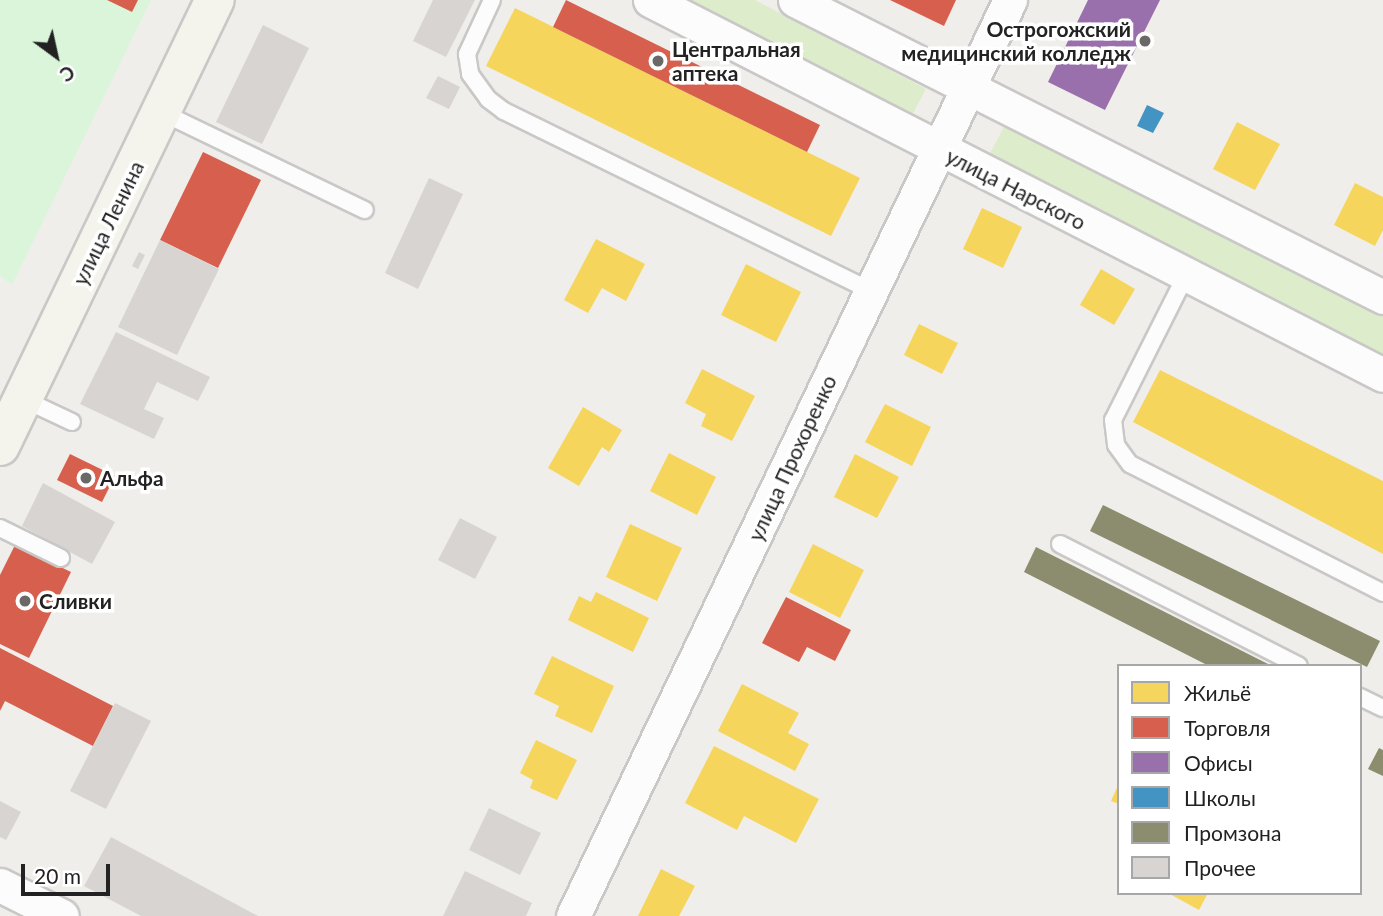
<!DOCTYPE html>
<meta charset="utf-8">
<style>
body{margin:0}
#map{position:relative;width:1383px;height:916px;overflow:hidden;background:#f0eeeb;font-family:Lato,sans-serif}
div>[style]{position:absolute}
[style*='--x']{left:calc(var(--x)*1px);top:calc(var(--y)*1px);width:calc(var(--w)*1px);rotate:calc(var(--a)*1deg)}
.grass>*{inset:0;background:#ddeccb}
.park>*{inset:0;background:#daf5da}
.homes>*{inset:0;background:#f6d55c}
.shops>*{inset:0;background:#d6604d}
.offices>*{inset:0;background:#9970ab}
.schools>*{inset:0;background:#4393c3}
.industry>*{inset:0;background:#8c8c6e}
.building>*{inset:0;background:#d7d4d2}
.roads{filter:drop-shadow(2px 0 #c9c8c7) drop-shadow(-2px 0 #c9c8c7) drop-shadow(0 2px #c9c8c7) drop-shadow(0 -2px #c9c8c7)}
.lane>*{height:16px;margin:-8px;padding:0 8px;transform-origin:8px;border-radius:8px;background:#fdfcfc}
.street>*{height:33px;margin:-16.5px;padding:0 16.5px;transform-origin:16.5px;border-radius:16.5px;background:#fdfcfc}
.secondary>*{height:38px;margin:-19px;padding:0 19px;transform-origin:19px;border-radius:19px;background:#f4f4ed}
.dots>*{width:19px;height:19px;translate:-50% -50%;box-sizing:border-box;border:4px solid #fff;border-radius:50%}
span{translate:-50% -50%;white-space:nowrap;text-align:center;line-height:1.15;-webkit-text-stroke:7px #fff;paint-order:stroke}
.poi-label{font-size:21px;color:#222;font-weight:700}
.right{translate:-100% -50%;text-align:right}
.left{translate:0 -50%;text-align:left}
.street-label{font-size:21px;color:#222}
.legend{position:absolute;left:1117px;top:664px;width:245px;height:231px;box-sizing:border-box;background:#fff;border:2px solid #a7a7a7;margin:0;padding:9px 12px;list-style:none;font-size:21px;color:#222}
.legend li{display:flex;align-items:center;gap:14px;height:35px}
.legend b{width:35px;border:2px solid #a7a7a7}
.north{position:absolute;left:21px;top:21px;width:70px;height:70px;-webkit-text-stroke:5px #fff;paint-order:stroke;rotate:147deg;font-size:19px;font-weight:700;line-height:28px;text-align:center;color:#222}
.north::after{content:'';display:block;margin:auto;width:24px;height:32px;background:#222;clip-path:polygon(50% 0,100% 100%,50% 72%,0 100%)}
.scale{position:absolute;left:21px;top:864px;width:89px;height:32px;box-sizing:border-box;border:4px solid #222;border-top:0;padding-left:9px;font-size:21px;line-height:24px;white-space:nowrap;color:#222;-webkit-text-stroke:5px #fff;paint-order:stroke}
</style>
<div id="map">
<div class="grass">
<div style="clip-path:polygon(686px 0,755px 0,926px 89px,911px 117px)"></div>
<div style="clip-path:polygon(1007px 121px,1383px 309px,1383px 360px,986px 161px)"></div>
</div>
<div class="park">
<div style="clip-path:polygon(0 0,151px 0,12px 285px,0 276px)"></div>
</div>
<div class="homes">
<div style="clip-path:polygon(515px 8px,860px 178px,831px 236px,486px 66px)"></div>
<div style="clip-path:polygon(1237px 122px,1280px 144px,1255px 190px,1213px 169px)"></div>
<div style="clip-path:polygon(1355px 183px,1383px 197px,1383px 230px,1375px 246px,1334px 225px)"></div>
<div style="clip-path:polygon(982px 208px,1022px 227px,1003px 268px,963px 249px)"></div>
<div style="clip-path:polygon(596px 239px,645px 264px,626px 301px,602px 288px,588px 313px,564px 300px)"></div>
<div style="clip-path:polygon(746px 264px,801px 292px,776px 342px,721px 315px)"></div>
<div style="clip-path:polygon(1101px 269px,1135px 289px,1114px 325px,1080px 305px)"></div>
<div style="clip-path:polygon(919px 324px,958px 343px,942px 374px,904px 355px)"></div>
<div style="clip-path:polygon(702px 369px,755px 396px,732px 441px,701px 426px,706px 414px,685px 403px)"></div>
<div style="clip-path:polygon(1160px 370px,1383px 481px,1383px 554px,1133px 422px)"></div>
<div style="clip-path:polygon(885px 404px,931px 427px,912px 466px,865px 442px)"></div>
<div style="clip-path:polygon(583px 407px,622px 430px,609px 452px,602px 447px,579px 486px,548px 468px)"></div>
<div style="clip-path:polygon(669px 453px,716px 477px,697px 515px,650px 491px)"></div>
<div style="clip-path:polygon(855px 454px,899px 477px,877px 518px,834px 497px)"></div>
<div style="clip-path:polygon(630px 524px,682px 548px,657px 601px,606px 577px)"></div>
<div style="clip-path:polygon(813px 544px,864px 570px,840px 618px,789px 592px)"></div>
<div style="clip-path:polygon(596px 592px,649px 618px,633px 652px,568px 620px,579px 596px,591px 602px)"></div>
<div style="clip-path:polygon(552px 656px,614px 686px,592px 733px,555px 716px,559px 706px,534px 694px)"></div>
<div style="clip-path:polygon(742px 684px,799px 713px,788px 733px,809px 744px,795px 771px,718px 731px)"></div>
<div style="clip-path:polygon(536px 740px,577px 760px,557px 800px,530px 788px,533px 780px,520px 773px)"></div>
<div style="clip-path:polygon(714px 746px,819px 799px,796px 843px,744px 816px,737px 830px,685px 803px)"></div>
<div style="clip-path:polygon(1119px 783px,1119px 804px,1111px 801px)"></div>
<div style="clip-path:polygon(661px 869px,695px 886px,679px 916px,638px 916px)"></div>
<div style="clip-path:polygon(1168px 893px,1208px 893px,1199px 910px)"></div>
</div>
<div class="shops">
<div style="clip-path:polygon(107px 0,138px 0,132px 12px)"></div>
<div style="clip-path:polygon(566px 0,820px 125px,807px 152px,553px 27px)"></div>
<div style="clip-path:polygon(890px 0,956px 0,944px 26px)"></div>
<div style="clip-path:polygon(203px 152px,261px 180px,218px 268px,160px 240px)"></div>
<div style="clip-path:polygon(70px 454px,115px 476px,102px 502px,57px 480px)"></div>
<div style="clip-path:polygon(15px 545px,71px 572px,29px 658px,0 644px,0 575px)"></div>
<div style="clip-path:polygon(786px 597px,851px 630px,835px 661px,807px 647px,799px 662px,762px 643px)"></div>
<div style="clip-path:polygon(0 648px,113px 706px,93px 746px,5px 701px,0 711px)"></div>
</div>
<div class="offices">
<div style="clip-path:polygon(1088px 0,1160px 0,1105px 110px,1048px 82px)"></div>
</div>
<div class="schools">
<div style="clip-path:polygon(1147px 105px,1164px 113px,1153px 133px,1137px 126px)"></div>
</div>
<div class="industry">
<div style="clip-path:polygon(1103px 505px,1380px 641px,1367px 667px,1090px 531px)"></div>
<div style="clip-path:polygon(1036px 547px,1272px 666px,1209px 666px,1024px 572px)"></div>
<div style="clip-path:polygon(1379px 748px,1383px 750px,1383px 776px,1368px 769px)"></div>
</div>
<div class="building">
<div style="clip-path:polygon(433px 0,475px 0,446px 57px,413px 41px)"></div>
<div style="clip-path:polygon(263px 25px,309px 48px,262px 144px,216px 122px)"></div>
<div style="clip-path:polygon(438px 76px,460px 87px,449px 109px,426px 98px)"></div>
<div style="clip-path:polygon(429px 178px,463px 194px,418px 289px,385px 273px)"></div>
<div style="clip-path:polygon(160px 240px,219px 269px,177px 355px,118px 327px)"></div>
<div style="clip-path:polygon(139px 252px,145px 255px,138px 269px,132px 266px)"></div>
<div style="clip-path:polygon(116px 332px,210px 377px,198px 401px,157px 382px,144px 409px,164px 418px,154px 439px,80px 404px)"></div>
<div style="clip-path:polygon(43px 483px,115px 522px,92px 564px,22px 526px)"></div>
<div style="clip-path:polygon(460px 518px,497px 537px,475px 579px,438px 560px)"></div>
<div style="clip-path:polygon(115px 703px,151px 721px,106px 809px,70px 791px)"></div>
<div style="clip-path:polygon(0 801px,21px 812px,6px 840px,0 837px)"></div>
<div style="clip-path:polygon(489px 808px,541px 833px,520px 875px,469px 850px)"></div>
<div style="clip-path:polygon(111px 837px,258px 916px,141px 916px,84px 886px)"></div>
<div style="clip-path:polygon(465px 871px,532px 903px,526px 916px,443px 916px)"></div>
</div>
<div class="roads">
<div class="lane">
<div style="--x:492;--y:0;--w:60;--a:114.8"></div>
<div style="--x:467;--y:54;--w:20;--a:81"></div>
<div style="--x:470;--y:74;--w:31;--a:54"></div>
<div style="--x:488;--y:99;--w:20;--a:37"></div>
<div style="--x:504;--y:111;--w:409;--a:26.1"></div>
<div style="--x:161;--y:112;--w:226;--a:25.7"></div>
<div style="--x:1186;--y:275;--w:162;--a:116.7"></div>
<div style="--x:1113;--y:420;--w:25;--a:83"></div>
<div style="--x:1116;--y:445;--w:24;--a:54"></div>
<div style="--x:1130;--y:464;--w:284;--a:27"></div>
<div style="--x:23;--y:399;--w:54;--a:25.1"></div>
<div style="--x:0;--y:528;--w:68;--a:26.2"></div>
<div style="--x:1060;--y:544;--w:268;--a:27"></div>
<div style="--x:1360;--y:697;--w:25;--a:26"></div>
</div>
<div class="street">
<div style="--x:650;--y:0;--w:823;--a:27.09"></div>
<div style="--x:795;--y:0;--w:659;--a:26.8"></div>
<div style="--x:0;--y:885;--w:69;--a:26.6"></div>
<div style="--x:573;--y:916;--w:1015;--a:-64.5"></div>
</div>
<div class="secondary">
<div style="--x:0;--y:446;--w:495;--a:-64.3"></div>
</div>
</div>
<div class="dots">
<div style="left:1145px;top:41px;background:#6a6968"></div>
<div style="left:658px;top:61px;background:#6a6968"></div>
<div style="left:86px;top:478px;background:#6a6968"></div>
<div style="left:25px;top:601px;background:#6a6968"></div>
</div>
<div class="poi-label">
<span class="right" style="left:1131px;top:41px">Острогожский<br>медицинский колледж</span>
<span class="left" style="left:672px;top:61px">Центральная<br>аптека</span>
<span class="left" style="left:100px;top:478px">Альфа</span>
<span class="left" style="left:39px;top:601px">Сливки</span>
</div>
<div class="street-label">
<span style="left:1016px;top:189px;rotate:27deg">улица Нарского</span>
<span style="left:108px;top:223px;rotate:-64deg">улица Ленина</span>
<span style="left:792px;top:458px;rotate:-65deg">улица Прохоренко</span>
</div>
<ul class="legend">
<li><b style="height:19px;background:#f6d55c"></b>Жильё</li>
<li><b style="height:19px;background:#d6604d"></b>Торговля</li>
<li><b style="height:19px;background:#9970ab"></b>Офисы</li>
<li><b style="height:19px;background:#4393c3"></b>Школы</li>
<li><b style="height:19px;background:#8c8c6e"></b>Промзона</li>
<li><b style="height:19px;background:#d7d4d2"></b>Прочее</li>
</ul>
<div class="north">С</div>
<div class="scale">20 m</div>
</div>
